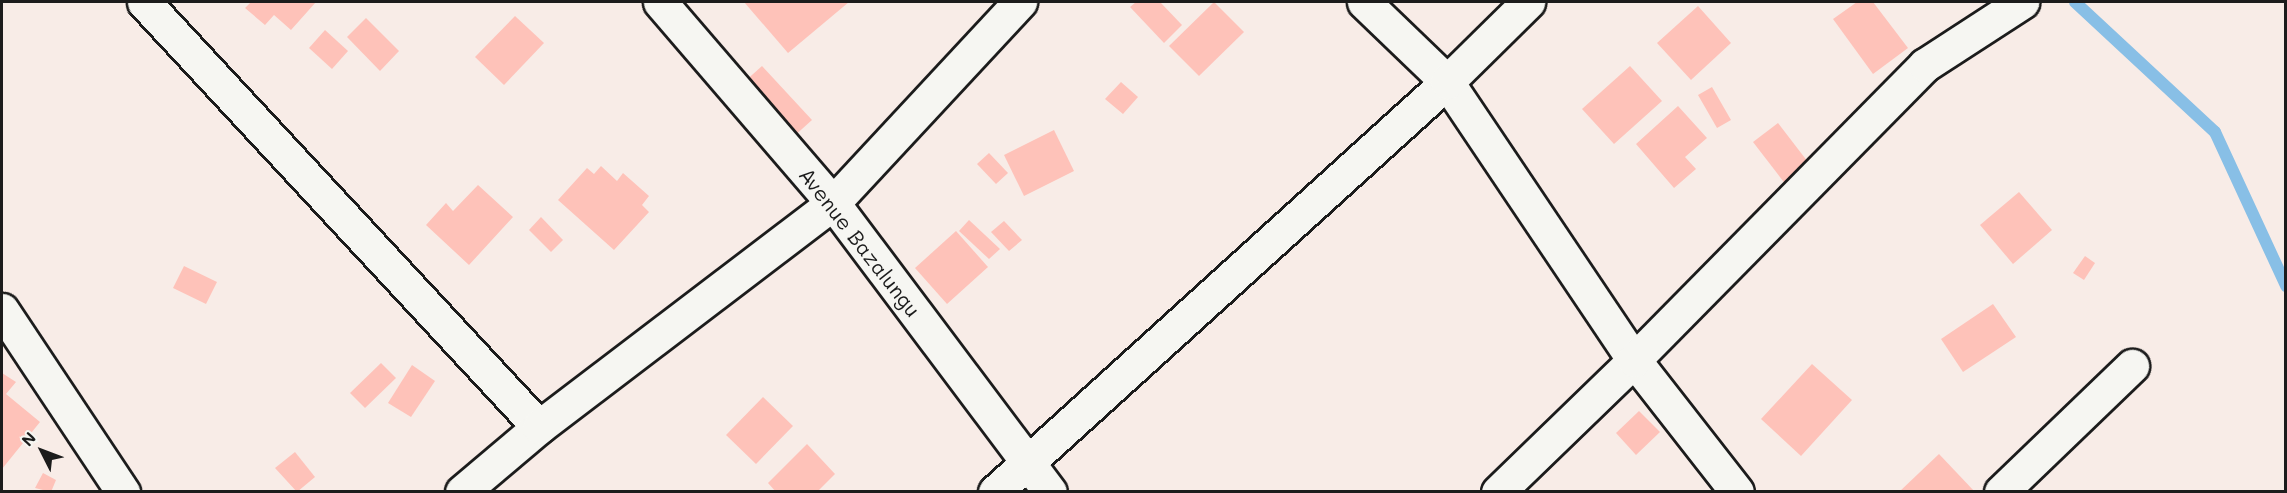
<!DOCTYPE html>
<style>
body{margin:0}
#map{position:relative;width:2287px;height:493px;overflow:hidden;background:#f8ece7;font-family:Mali,sans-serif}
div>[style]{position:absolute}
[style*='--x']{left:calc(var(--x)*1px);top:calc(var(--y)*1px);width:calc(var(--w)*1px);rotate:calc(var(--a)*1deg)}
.stream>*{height:12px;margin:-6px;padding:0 6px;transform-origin:6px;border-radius:6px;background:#88bfe6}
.building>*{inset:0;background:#fec2b9}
.roads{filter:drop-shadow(2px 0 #1c1c1c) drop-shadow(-2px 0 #1c1c1c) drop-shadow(0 2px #1c1c1c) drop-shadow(0 -2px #1c1c1c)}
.minor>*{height:33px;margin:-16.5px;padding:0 16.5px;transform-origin:16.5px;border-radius:16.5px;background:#f6f6f2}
span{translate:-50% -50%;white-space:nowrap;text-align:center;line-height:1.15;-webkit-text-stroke:4.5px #f6f6f2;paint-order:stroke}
.street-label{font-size:21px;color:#1c1c1c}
.frame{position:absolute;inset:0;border:3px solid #1c1c1c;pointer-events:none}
.north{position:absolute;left:12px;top:421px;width:60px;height:60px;-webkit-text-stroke:4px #f6f6f2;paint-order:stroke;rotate:312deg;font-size:16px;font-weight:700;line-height:24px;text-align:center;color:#1c1c1c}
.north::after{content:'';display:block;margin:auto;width:21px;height:27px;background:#1c1c1c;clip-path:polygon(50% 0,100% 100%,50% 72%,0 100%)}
</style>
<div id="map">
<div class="stream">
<div style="--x:2075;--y:2;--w:191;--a:42.9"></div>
<div style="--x:2215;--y:132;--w:170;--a:65.2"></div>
</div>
<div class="building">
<div style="clip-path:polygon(251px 2px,316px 2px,291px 30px,274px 15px,265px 25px,245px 8px)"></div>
<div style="clip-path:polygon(744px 2px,849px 2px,788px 53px)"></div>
<div style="clip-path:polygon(1136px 2px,1160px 2px,1182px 25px,1164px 43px,1130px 7px)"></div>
<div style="clip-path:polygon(1214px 2px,1244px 32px,1199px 76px,1169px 46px)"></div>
<div style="clip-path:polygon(1857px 2px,1873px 2px,1908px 48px,1873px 74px,1833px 19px)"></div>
<div style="clip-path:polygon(1698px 6px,1731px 43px,1691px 80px,1657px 43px)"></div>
<div style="clip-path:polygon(515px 16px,544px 43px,504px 85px,475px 57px)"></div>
<div style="clip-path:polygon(366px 18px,399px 51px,380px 71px,347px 37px)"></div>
<div style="clip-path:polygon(325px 30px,348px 51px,332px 69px,309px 48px)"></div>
<div style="clip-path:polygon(762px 66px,812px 120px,792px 138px,743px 83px)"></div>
<div style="clip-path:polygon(1630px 66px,1662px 101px,1614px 144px,1582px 109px)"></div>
<div style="clip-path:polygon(1121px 82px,1138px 97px,1123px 114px,1105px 99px)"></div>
<div style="clip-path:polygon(1712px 87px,1731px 120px,1717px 128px,1698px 95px)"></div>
<div style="clip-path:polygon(1678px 106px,1707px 138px,1685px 157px,1696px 169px,1674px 188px,1636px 144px)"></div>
<div style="clip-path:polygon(1778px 123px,1821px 179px,1797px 199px,1753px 142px)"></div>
<div style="clip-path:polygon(1054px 130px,1074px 171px,1024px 196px,1004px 155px)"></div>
<div style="clip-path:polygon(989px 153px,1008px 173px,996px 184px,977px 164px)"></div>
<div style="clip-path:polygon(601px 166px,617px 181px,623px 173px,649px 196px,642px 205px,649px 212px,614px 250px,558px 200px,587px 168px,594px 174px)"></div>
<div style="clip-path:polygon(478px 185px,513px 217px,469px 265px,426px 225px,446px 203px,453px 211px)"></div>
<div style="clip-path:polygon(2019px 192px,2052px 230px,2013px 264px,1980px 225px)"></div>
<div style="clip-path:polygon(541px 217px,563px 240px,551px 252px,529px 230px)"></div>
<div style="clip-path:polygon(969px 220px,1000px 249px,989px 259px,959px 231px)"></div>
<div style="clip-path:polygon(1004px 221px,1022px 240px,1009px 251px,991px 232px)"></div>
<div style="clip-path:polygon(956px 231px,988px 267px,947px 304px,915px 268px)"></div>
<div style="clip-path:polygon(2085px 256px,2095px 263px,2084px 280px,2073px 273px)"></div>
<div style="clip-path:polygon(184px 266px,217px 282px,206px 304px,173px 288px)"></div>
<div style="clip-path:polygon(1993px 304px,2016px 337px,1963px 372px,1941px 339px)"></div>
<div style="clip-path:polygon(381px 363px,396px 378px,365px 408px,350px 393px)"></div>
<div style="clip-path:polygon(1812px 364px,1852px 400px,1801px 456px,1761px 419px)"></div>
<div style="clip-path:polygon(412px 365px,435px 381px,411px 417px,388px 403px)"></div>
<div style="clip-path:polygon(2px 373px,16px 382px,6px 394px,40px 422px,2px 469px)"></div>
<div style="clip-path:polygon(763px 397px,793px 426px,756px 464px,726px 435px)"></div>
<div style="clip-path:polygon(1639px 411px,1660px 432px,1636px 455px,1616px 433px)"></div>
<div style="clip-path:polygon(807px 444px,835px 474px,817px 492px,776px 492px,768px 483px)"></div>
<div style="clip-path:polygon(295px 452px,315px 477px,297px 492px,275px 468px)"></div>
<div style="clip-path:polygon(1939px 454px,1975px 492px,1899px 492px)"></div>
<div style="clip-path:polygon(43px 473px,56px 480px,51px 492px,35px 488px)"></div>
</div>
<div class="roads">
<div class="minor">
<div style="--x:144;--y:2;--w:580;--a:47.1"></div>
<div style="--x:660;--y:2;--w:265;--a:49.3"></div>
<div style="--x:833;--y:203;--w:361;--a:53.1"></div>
<div style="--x:1364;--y:2;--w:115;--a:43.9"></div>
<div style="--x:1447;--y:82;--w:335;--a:56.1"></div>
<div style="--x:1634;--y:360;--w:167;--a:52"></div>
<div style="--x:2;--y:310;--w:219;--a:56.4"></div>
<div style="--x:462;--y:492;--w:101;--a:-40.2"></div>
<div style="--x:539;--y:427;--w:370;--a:-37.3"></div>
<div style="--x:833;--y:203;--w:275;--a:-47.1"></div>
<div style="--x:995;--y:492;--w:610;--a:-42.21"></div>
<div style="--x:1447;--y:82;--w:114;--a:-44.6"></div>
<div style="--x:1498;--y:492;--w:190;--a:-44.1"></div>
<div style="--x:1634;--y:360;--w:414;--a:-45.4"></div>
<div style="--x:1925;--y:65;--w:116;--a:-33"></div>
<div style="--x:2001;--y:492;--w:182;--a:-43.9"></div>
</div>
</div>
<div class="street-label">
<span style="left:860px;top:242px;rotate:52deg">Avenue Bazalungu</span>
</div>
<div class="frame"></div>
<div class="north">N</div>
</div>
